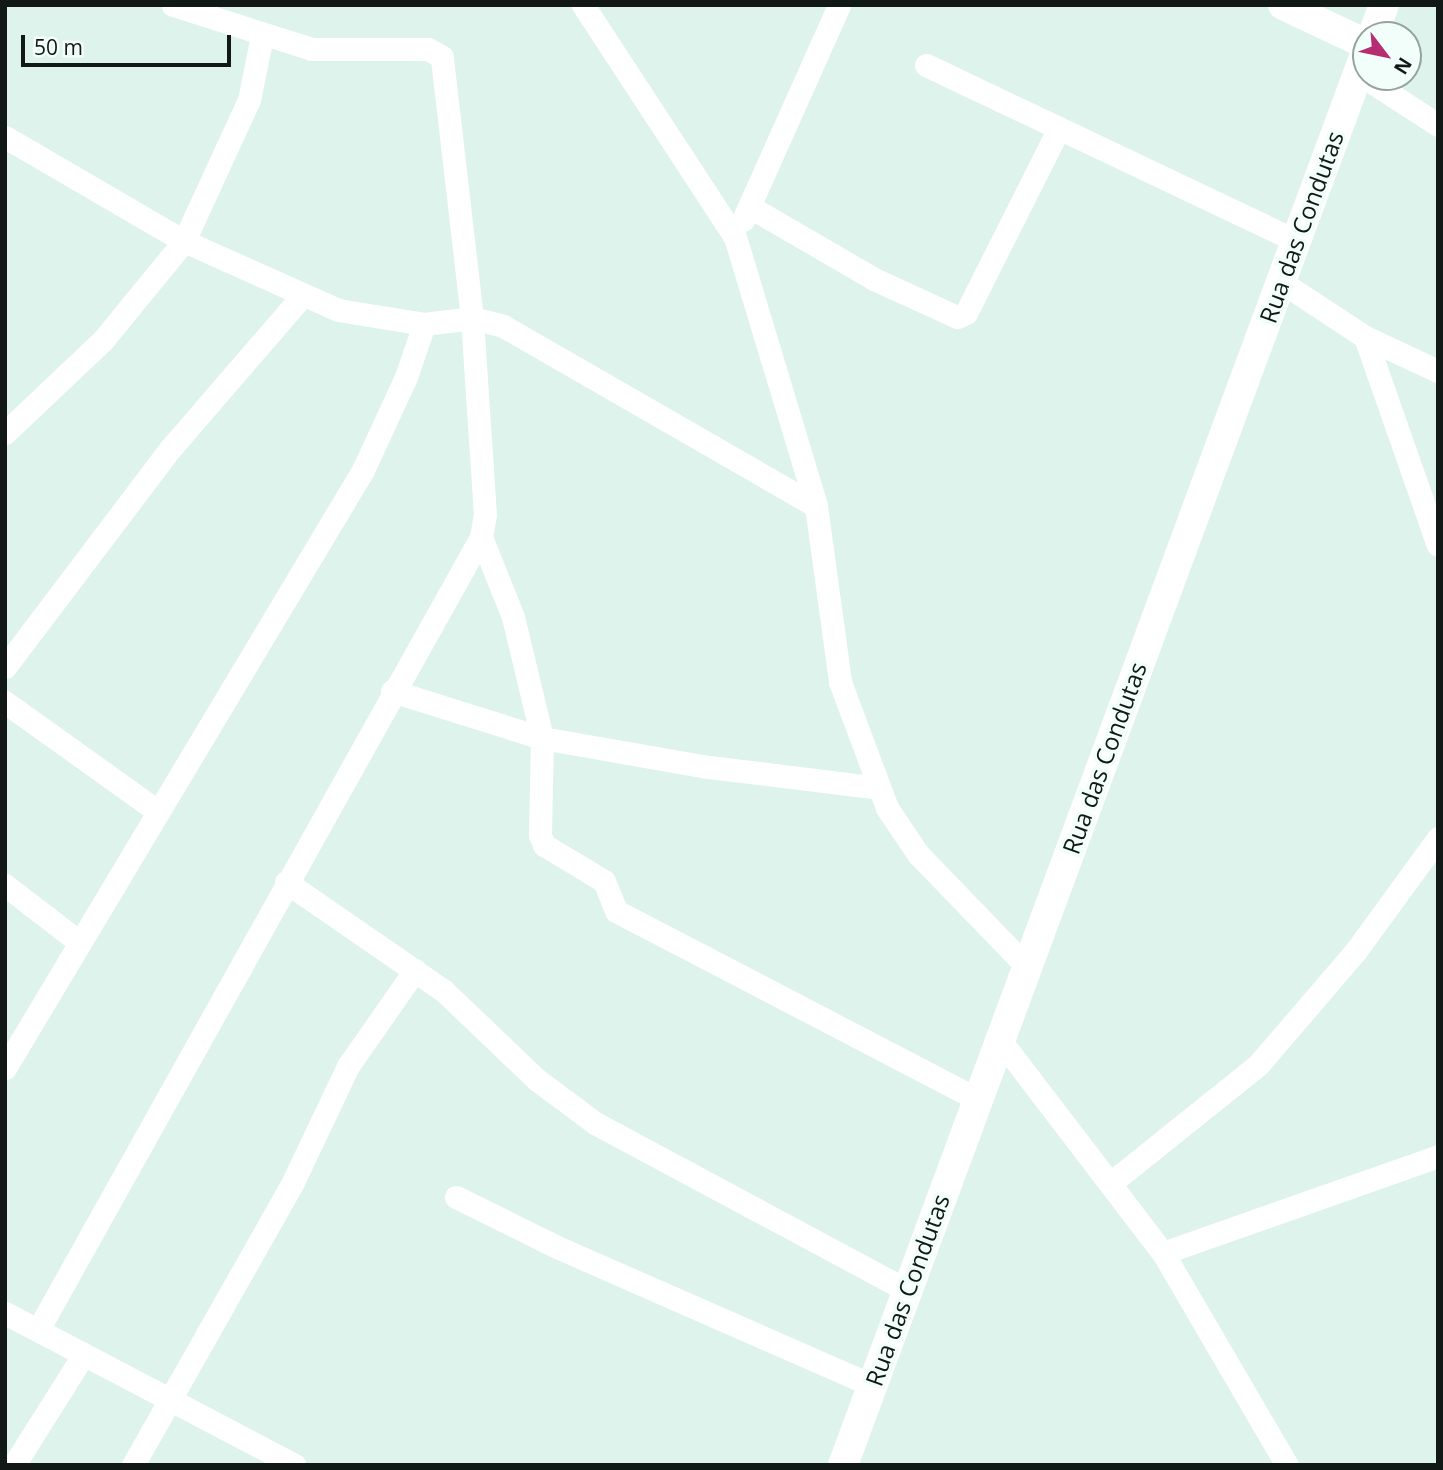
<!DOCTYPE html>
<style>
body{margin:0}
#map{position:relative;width:1443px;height:1470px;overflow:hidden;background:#def3ec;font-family:"Open Sans",sans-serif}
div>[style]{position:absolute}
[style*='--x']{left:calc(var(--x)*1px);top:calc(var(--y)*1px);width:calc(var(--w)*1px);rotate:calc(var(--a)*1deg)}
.minor>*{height:23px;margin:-11.5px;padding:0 11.5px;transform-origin:11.5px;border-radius:11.5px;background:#fff}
.tertiary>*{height:30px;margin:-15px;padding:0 15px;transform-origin:15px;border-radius:15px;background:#fff}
span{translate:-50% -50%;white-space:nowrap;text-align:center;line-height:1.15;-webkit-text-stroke:7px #f1fefa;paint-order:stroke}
.street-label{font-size:24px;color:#111816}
.frame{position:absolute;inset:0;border:7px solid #111816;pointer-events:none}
.north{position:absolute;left:1352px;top:21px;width:70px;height:70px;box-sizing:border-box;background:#f1fefa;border:2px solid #97a29f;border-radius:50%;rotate:122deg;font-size:19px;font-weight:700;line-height:28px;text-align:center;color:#111816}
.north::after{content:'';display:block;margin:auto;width:24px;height:32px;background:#b42e71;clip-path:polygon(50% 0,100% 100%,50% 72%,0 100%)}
.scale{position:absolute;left:21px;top:35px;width:210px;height:32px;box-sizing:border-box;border:4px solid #111816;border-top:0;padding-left:9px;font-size:21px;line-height:24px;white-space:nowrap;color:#111816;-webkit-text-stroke:5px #f1fefa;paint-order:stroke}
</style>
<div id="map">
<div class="minor">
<div style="--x:583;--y:5;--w:277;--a:56.8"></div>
<div style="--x:735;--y:237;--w:281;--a:73.2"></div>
<div style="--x:816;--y:506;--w:178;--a:82.2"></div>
<div style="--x:840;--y:682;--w:134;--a:69.5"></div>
<div style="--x:887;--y:808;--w:55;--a:56"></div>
<div style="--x:918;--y:854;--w:157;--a:46"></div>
<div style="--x:926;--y:65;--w:408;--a:25.4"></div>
<div style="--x:1358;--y:73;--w:95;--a:33"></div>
<div style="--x:5;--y:137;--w:207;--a:30.2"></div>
<div style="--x:184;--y:241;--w:169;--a:24.1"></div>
<div style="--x:338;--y:310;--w:87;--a:9.2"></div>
<div style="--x:424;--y:324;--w:48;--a:-7.1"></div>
<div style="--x:472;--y:318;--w:32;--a:14"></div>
<div style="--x:503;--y:326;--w:361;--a:29.9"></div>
<div style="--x:750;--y:207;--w:143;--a:30.1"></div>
<div style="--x:874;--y:279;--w:91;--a:24.6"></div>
<div style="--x:957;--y:317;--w:10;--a:-24"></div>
<div style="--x:966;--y:313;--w:207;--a:-63.3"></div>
<div style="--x:743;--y:220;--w:235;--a:-65.9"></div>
<div style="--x:1280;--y:281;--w:102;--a:33.4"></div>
<div style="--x:1365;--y:337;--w:81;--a:25"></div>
<div style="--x:1365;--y:337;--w:220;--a:70.7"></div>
<div style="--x:5;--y:433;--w:135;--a:-43.5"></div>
<div style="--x:103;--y:340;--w:128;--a:-50.7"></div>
<div style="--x:184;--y:241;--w:155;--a:-65.3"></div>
<div style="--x:249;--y:100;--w:65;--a:-78.5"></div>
<div style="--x:481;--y:537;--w:86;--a:68.2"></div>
<div style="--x:513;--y:617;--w:124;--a:76.5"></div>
<div style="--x:542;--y:738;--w:97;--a:91.2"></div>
<div style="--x:540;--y:835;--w:11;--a:68"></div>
<div style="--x:544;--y:845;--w:70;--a:31"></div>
<div style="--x:604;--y:881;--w:32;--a:68"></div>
<div style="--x:616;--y:911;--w:407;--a:27.5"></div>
<div style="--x:5;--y:667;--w:273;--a:-52.9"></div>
<div style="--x:170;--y:449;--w:203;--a:-49.2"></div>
<div style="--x:392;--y:691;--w:157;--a:17.4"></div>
<div style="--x:542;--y:738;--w:169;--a:9.9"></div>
<div style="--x:709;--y:767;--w:171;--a:7"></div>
<div style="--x:5;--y:702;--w:187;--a:35.6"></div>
<div style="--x:286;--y:882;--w:192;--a:34.6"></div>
<div style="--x:444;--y:991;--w:127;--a:43.7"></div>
<div style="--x:536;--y:1079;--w:74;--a:36.7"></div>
<div style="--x:595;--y:1123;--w:355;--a:28.2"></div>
<div style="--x:5;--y:885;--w:92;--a:37.5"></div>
<div style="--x:1000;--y:1040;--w:268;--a:52.6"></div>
<div style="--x:1163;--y:1253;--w:246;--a:59.7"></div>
<div style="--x:5;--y:1068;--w:697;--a:-59.09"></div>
<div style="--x:363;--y:470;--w:102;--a:-65.2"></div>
<div style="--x:406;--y:377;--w:56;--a:-71.2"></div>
<div style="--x:1112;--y:1182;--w:187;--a:-38.7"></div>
<div style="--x:1258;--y:1065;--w:149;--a:-49.4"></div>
<div style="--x:1355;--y:952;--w:141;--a:-53.9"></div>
<div style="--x:456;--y:1197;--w:113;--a:26.3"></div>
<div style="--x:557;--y:1247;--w:344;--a:23.7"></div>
<div style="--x:1163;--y:1253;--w:292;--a:-19.4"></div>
<div style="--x:5;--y:1313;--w:327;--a:27.7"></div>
<div style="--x:39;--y:1328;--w:906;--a:-60.8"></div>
<div style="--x:481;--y:537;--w:22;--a:-80"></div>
<div style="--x:485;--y:515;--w:197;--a:-93.8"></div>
<div style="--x:472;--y:318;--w:263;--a:-96.6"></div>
<div style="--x:442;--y:57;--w:16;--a:-150"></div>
<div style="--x:428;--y:49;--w:116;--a:180"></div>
<div style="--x:312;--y:49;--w:146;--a:-162.4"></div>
<div style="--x:14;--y:1465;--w:131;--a:-57.8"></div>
<div style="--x:133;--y:1465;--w:323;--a:-60.5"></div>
<div style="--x:292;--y:1184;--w:131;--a:-64.6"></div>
<div style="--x:348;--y:1066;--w:117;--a:-55.1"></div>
</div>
<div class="tertiary">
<div style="--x:1283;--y:5;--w:92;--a:25.2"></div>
<div style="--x:1373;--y:35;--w:32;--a:-70"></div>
<div style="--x:843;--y:1465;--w:1507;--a:-69.69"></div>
</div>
<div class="street-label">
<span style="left:1301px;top:227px;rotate:-70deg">Rua das Condutas</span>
<span style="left:1104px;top:758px;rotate:-70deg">Rua das Condutas</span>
<span style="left:907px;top:1290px;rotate:-70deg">Rua das Condutas</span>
</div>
<div class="frame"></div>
<div class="north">N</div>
<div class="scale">50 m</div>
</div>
